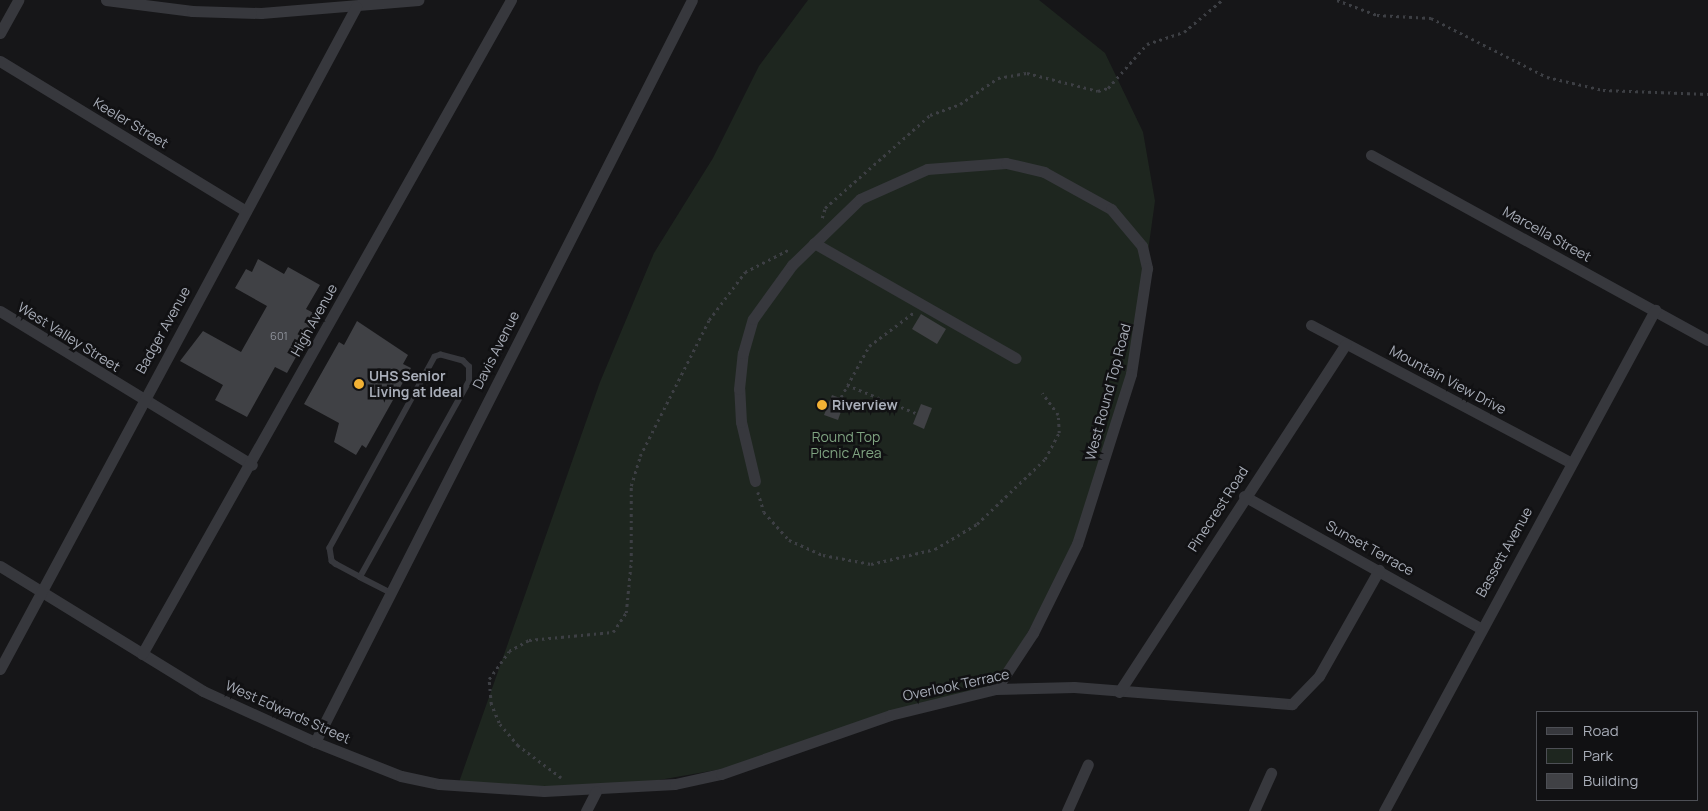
<!DOCTYPE html>
<style>
body{margin:0}
#map{position:relative;width:1708px;height:811px;overflow:hidden;background:#161618;font-family:Manrope,sans-serif}
div>[style]{position:absolute}
[style*='--x']{left:calc(var(--x)*1px);top:calc(var(--y)*1px);width:calc(var(--w)*1px);rotate:calc(var(--a)*1deg)}
.green>*{inset:0;background:#1e261f}
.building>*{inset:0;background:#404145}
.path>*{height:2.5px;margin-top:-1.25px;transform-origin:0;background:repeating-linear-gradient(90deg,#3d3f44 0 2.5px,transparent 0 6.5px)}
.service>*{height:5.5px;margin:-2.75px;padding:0 2.75px;transform-origin:2.75px;border-radius:2.75px;background:#37383d}
.minor>*{height:11px;margin:-5.5px;padding:0 5.5px;transform-origin:5.5px;border-radius:5.5px;background:#37383d}
.dots>*{width:14px;height:14px;translate:-50% -50%;box-sizing:border-box;border:2px solid #111113;border-radius:50%}
span{translate:-50% -50%;white-space:nowrap;text-align:center;line-height:1.15;-webkit-text-stroke:5px #111113;paint-order:stroke}
.number-label{font-size:11px;color:#8e929b}
.number-label span{-webkit-text-stroke-width:0}
.street-label{font-size:14px;color:#a8adb8}
.poi-label{font-size:14px;color:#a8adb8;font-weight:700}
.left{translate:0 -50%;text-align:left}
.park-label{font-size:14px;color:#7fa381}
.legend{position:absolute;left:1536px;top:711px;width:162px;height:90px;box-sizing:border-box;background:#111113;border:1px solid #4d4f55;margin:0;padding:6px 9px;list-style:none;font-size:15px;color:#a8adb8}
.legend li{display:flex;align-items:center;gap:10px;height:25px}
.legend b{width:25px;border:1px solid #4d4f55}
</style>
<div id="map">
<div class="green">
<div style="clip-path:polygon(808px 0,1039px 0,1105px 53px,1143px 132px,1155px 201px,1131px 374px,1077px 544px,996px 689px,890px 715px,762px 762px,596px 791px,458px 785px,600px 382px,654px 253px,713px 158px,759px 66px)"></div>
</div>
<div class="building">
<div style="clip-path:polygon(258px 259px,284px 274px,288px 267px,320px 285px,306px 309px,319px 316px,287px 373px,275px 367px,247px 417px,215px 400px,223px 385px,180px 361px,203px 331px,241px 352px,267px 306px,235px 288px,246px 269px,252px 272px)"></div>
<div style="clip-path:polygon(921px 314px,946px 329px,937px 344px,912px 329px)"></div>
<div style="clip-path:polygon(357px 321px,408px 355px,403px 364px,411px 368px,366px 448px,362px 445px,356px 455px,334px 442px,339px 423px,304px 404px,339px 342px,344px 345px)"></div>
<div style="clip-path:polygon(832px 395px,845px 400px,838px 420px,824px 415px)"></div>
<div style="clip-path:polygon(921px 404px,932px 408px,924px 429px,913px 424px)"></div>
</div>
<div class="path">
<div style="--x:1337;--y:0;--w:43;--a:20.6"></div>
<div style="--x:1377;--y:15;--w:54;--a:3.2"></div>
<div style="--x:1431;--y:18;--w:130;--a:27"></div>
<div style="--x:1547;--y:77;--w:57;--a:13.1"></div>
<div style="--x:1603;--y:90;--w:105;--a:2.2"></div>
<div style="--x:822;--y:218;--w:10;--a:-73"></div>
<div style="--x:825;--y:208;--w:140;--a:-41.5"></div>
<div style="--x:930;--y:115;--w:32;--a:-20"></div>
<div style="--x:960;--y:104;--w:46;--a:-34.4"></div>
<div style="--x:998;--y:78;--w:29;--a:-10"></div>
<div style="--x:1027;--y:73;--w:73;--a:14.2"></div>
<div style="--x:1098;--y:91;--w:10;--a:-17"></div>
<div style="--x:1108;--y:88;--w:59;--a:-48.4"></div>
<div style="--x:1147;--y:44;--w:39;--a:-18"></div>
<div style="--x:1184;--y:32;--w:50;--a:-40.1"></div>
<div style="--x:847;--y:385;--w:74;--a:22.1"></div>
<div style="--x:841;--y:397;--w:58;--a:-61.2"></div>
<div style="--x:869;--y:346;--w:55;--a:-36.9"></div>
<div style="--x:758;--y:492;--w:21;--a:73"></div>
<div style="--x:764;--y:512;--w:38;--a:48"></div>
<div style="--x:789;--y:540;--w:37;--a:24"></div>
<div style="--x:823;--y:555;--w:49;--a:10.6"></div>
<div style="--x:871;--y:564;--w:66;--a:-13.2"></div>
<div style="--x:935;--y:549;--w:49;--a:-30.8"></div>
<div style="--x:977;--y:524;--w:94;--a:-43.7"></div>
<div style="--x:1045;--y:459;--w:30;--a:-62"></div>
<div style="--x:1059;--y:433;--w:18;--a:-93"></div>
<div style="--x:1058;--y:415;--w:27;--a:-126"></div>
<div style="--x:561;--y:778;--w:54;--a:-143.3"></div>
<div style="--x:518;--y:746;--w:30;--a:-130"></div>
<div style="--x:499;--y:723;--w:21;--a:-113"></div>
<div style="--x:491;--y:704;--w:25;--a:-95"></div>
<div style="--x:489;--y:679;--w:34;--a:-54"></div>
<div style="--x:509;--y:651;--w:23;--a:-29"></div>
<div style="--x:529;--y:640;--w:84;--a:-5.4"></div>
<div style="--x:613;--y:632;--w:23;--a:-56"></div>
<div style="--x:626;--y:613;--w:51;--a:-84.4"></div>
<div style="--x:631;--y:562;--w:76;--a:-90"></div>
<div style="--x:631;--y:486;--w:31;--a:-73"></div>
<div style="--x:640;--y:456;--w:153;--a:-63.1"></div>
<div style="--x:709;--y:320;--w:60;--a:-53.1"></div>
<div style="--x:745;--y:272;--w:51;--a:-27.1"></div>
</div>
<div class="service">
<div style="--x:360;--y:577;--w:224;--a:-60.9"></div>
<div style="--x:469;--y:381;--w:14;--a:-90"></div>
<div style="--x:469;--y:367;--w:8;--a:-135"></div>
<div style="--x:463;--y:361;--w:23;--a:-165"></div>
<div style="--x:441;--y:355;--w:6;--a:162"></div>
<div style="--x:435;--y:357;--w:218;--a:118.8"></div>
<div style="--x:330;--y:548;--w:13;--a:81"></div>
<div style="--x:332;--y:561;--w:5;--a:37"></div>
<div style="--x:336;--y:564;--w:27;--a:28"></div>
<div style="--x:360;--y:577;--w:35;--a:27"></div>
</div>
<div class="minor">
<div style="--x:106;--y:0;--w:87;--a:7.3"></div>
<div style="--x:192;--y:11;--w:69;--a:1.7"></div>
<div style="--x:261;--y:13;--w:158;--a:-4.7"></div>
<div style="--x:0;--y:33;--w:38;--a:-61"></div>
<div style="--x:0;--y:61;--w:288;--a:31.4"></div>
<div style="--x:1371;--y:155;--w:384;--a:28.8"></div>
<div style="--x:814;--y:243;--w:232;--a:29.7"></div>
<div style="--x:0;--y:311;--w:295;--a:31.4"></div>
<div style="--x:1311;--y:325;--w:293;--a:27.9"></div>
<div style="--x:755;--y:481;--w:61;--a:-103.3"></div>
<div style="--x:741;--y:422;--w:33;--a:-93"></div>
<div style="--x:739;--y:389;--w:36;--a:-84"></div>
<div style="--x:743;--y:353;--w:35;--a:-74"></div>
<div style="--x:753;--y:319;--w:67;--a:-54.2"></div>
<div style="--x:792;--y:265;--w:95;--a:-44.1"></div>
<div style="--x:860;--y:199;--w:73;--a:-24.1"></div>
<div style="--x:927;--y:169;--w:79;--a:-4.3"></div>
<div style="--x:1006;--y:163;--w:39;--a:13"></div>
<div style="--x:1044;--y:172;--w:77;--a:28.9"></div>
<div style="--x:1111;--y:209;--w:48;--a:50"></div>
<div style="--x:1142;--y:246;--w:23;--a:77"></div>
<div style="--x:1147;--y:268;--w:107;--a:98.6"></div>
<div style="--x:1131;--y:374;--w:178;--a:107.6"></div>
<div style="--x:1077;--y:544;--w:99;--a:116.3"></div>
<div style="--x:1033;--y:633;--w:67;--a:123.5"></div>
<div style="--x:1244;--y:496;--w:270;--a:29.2"></div>
<div style="--x:0;--y:566;--w:238;--a:31.6"></div>
<div style="--x:203;--y:691;--w:123;--a:24.5"></div>
<div style="--x:315;--y:742;--w:92;--a:21.6"></div>
<div style="--x:401;--y:776;--w:39;--a:12"></div>
<div style="--x:439;--y:784;--w:105;--a:3.8"></div>
<div style="--x:544;--y:791;--w:131;--a:-3.1"></div>
<div style="--x:675;--y:784;--w:47;--a:-12.3"></div>
<div style="--x:721;--y:774;--w:179;--a:-19.2"></div>
<div style="--x:890;--y:715;--w:109;--a:-13.8"></div>
<div style="--x:996;--y:689;--w:78;--a:-1.5"></div>
<div style="--x:1074;--y:687;--w:219;--a:4.5"></div>
<div style="--x:1292;--y:704;--w:39;--a:-46"></div>
<div style="--x:1319;--y:676;--w:122;--a:-60.5"></div>
<div style="--x:142;--y:654;--w:751;--a:-60.57"></div>
<div style="--x:0;--y:669;--w:752;--a:-61.73"></div>
<div style="--x:1119;--y:692;--w:415;--a:-56.9"></div>
<div style="--x:315;--y:742;--w:832;--a:-63.07"></div>
<div style="--x:586;--y:811;--w:22;--a:-63"></div>
<div style="--x:1067;--y:811;--w:51;--a:-65.9"></div>
<div style="--x:1254;--y:811;--w:42;--a:-65.9"></div>
<div style="--x:1384;--y:811;--w:570;--a:-61.59"></div>
</div>
<div class="dots">
<div style="left:359px;top:384px;background:#f2b134"></div>
<div style="left:822px;top:405px;background:#f2b134"></div>
</div>
<div class="number-label">
<span style="left:279px;top:336px">601</span>
</div>
<div class="street-label">
<span style="left:131px;top:123px;rotate:31deg">Keeler Street</span>
<span style="left:1547px;top:234px;rotate:29deg">Marcella Street</span>
<span style="left:314px;top:320px;rotate:-61deg">High Avenue</span>
<span style="left:163px;top:330px;rotate:-61deg">Badger Avenue</span>
<span style="left:69px;top:337px;rotate:32deg">West Valley Street</span>
<span style="left:496px;top:350px;rotate:-63deg">Davis Avenue</span>
<span style="left:1448px;top:380px;rotate:28deg">Mountain View Drive</span>
<span style="left:1108px;top:392px;rotate:-75deg">West Round Top Road</span>
<span style="left:1218px;top:509px;rotate:-57deg">Pinecrest Road</span>
<span style="left:1370px;top:548px;rotate:29deg">Sunset Terrace</span>
<span style="left:1504px;top:552px;rotate:-61deg">Bassett Avenue</span>
<span style="left:956px;top:685px;rotate:-12deg">Overlook Terrace</span>
<span style="left:288px;top:712px;rotate:24deg">West Edwards Street</span>
</div>
<div class="poi-label">
<span class="left" style="left:369px;top:384px">UHS Senior<br>Living at Ideal</span>
<span class="left" style="left:832px;top:405px">Riverview</span>
</div>
<div class="park-label">
<span style="left:846px;top:445px">Round Top<br>Picnic Area</span>
</div>
<ul class="legend">
<li><b style="height:6px;background:#37383d"></b>Road</li>
<li><b style="height:14px;background:#1e261f"></b>Park</li>
<li><b style="height:14px;background:#404145"></b>Building</li>
</ul>
</div>
